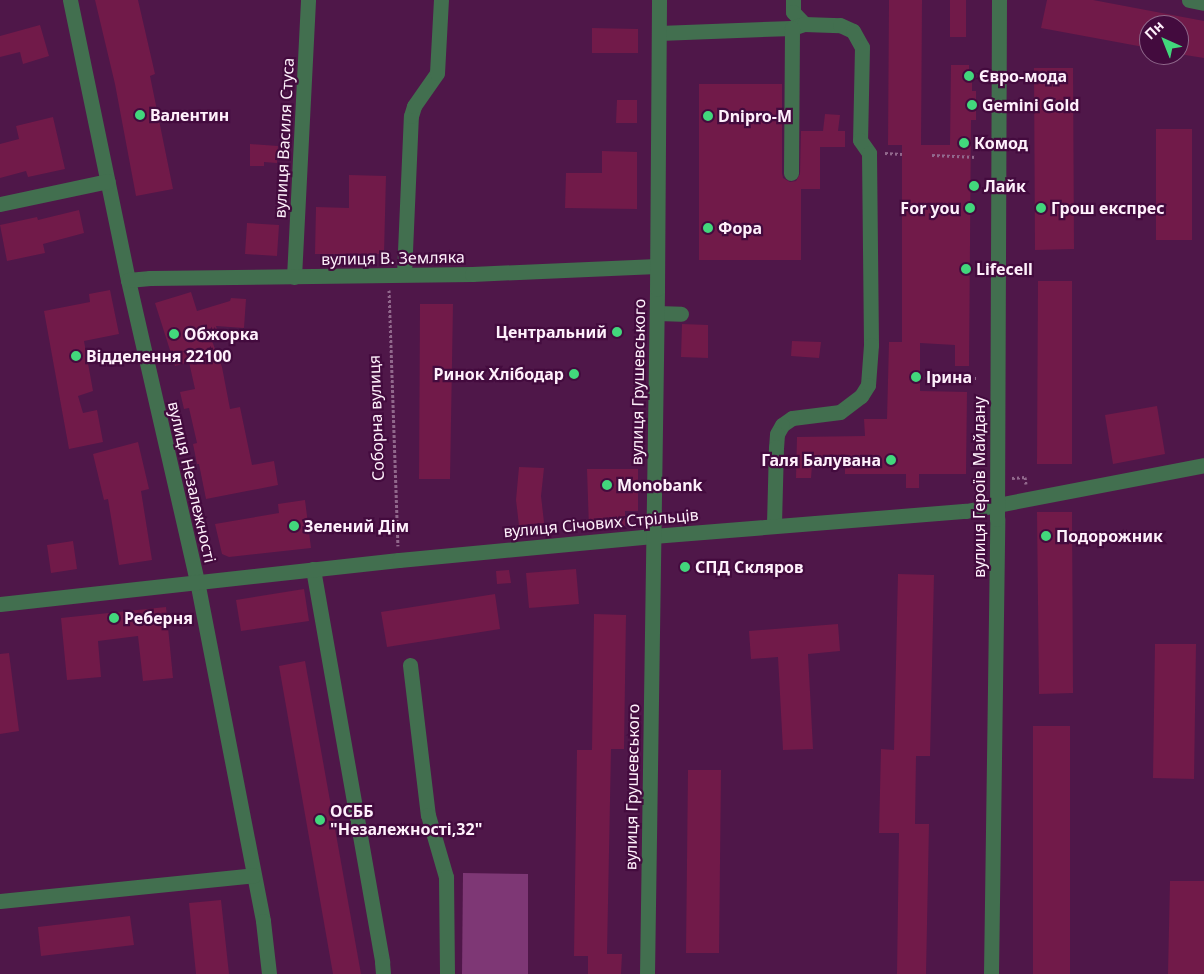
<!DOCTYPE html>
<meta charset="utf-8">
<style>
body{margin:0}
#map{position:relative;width:1204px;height:974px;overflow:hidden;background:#4f1749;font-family:"Noto Sans",sans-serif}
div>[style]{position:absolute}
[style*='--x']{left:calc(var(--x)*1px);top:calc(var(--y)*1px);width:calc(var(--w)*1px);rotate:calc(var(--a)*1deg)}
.green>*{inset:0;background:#7e3775}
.building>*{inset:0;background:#711a49}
.path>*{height:3px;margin-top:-1.5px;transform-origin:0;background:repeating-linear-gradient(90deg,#91688c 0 2.5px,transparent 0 5px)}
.minor>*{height:15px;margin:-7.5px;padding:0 7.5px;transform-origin:7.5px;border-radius:7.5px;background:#426f4f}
.dots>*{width:14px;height:14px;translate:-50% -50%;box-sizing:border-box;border:2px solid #430b3e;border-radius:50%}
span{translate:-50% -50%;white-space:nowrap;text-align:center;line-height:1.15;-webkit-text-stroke:4.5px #430b3e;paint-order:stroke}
.poi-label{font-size:16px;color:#fef0fb;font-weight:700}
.left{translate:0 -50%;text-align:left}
.right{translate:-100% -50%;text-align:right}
.street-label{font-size:16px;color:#fef0fb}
.north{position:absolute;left:1139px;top:15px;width:50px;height:50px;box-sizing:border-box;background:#430b3e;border:1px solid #8e678a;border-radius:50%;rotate:316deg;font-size:14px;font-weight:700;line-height:20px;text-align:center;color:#fef0fb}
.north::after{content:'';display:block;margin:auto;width:18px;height:22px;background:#42d77c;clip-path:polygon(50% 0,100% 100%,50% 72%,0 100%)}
</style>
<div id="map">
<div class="green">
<div style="clip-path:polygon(463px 873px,528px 874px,528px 974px,462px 974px)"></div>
</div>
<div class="building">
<div style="clip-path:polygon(95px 0,138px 0,155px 74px,150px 76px,173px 189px,136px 196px,115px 84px)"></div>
<div style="clip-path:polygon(889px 0,922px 0,921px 145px,950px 145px,951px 65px,969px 65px,969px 72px,972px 72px,972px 91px,976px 91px,976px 120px,971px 120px,969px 366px,955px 366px,955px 345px,920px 343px,920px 391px,967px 392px,966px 474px,919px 474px,919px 488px,906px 488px,906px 474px,845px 474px,845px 466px,812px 466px,811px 478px,796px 478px,797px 437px,865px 436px,864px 419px,887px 419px,889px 342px,902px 342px,902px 145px,888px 145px)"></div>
<div style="clip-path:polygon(950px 0,966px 0,966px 37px,950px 37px)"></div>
<div style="clip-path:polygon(1047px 0,1093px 0,1204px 21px,1204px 58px,1179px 54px,1179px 25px,1149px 25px,1149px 48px,1041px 28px)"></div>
<div style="clip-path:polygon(40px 25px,49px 56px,23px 64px,20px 52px,0 57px,0 36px)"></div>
<div style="clip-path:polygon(592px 28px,638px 29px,638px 53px,592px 53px)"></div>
<div style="clip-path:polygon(1034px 68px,1073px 68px,1074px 249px,1035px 250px)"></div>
<div style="clip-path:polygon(699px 84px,782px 84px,782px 173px,783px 178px,790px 182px,796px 181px,800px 174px,801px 131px,823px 131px,825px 114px,840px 115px,838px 131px,845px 131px,845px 147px,820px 147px,820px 189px,801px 189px,801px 260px,699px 260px)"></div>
<div style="clip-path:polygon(617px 100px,637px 100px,637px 123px,616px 123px)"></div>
<div style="clip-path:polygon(53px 117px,65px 169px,28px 177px,26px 171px,0 178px,0 144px,19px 139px,16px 126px)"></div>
<div style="clip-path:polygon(1156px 129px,1192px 129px,1192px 240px,1156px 240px)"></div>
<div style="clip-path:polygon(250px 144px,278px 146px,277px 163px,264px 162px,264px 166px,250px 166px)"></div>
<div style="clip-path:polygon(602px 151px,637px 152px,637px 209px,565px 208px,566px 173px,602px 173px)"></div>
<div style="clip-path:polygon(349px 175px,386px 176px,384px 254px,315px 254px,316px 207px,349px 208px)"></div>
<div style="clip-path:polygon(79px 210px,84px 233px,43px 244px,45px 253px,7px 261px,0 225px,37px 217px,38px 220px)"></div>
<div style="clip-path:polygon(247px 223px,279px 225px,277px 256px,245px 254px)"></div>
<div style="clip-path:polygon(1038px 281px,1072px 281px,1072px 464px,1037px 464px)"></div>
<div style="clip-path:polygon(110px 290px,119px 334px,84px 341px,93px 391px,78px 396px,83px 413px,97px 410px,103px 442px,69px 449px,44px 311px,90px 302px,89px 294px)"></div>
<div style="clip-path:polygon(191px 292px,197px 311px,230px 301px,231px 298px,246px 299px,244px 328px,216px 326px,220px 339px,212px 341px,222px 367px,230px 409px,240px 407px,252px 465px,274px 461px,278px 485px,206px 499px,199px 464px,197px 464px,193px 444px,197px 443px,189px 408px,184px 409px,180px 392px,195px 389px,189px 362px,175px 366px,155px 303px)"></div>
<div style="clip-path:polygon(420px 304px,453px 304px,450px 479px,419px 479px)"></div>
<div style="clip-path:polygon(682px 324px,708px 325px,708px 358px,681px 357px)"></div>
<div style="clip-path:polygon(792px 341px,821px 342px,819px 358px,791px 356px)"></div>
<div style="clip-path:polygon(1157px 406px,1165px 454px,1113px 464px,1105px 415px)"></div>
<div style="clip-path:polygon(138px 442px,149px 489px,141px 491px,152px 560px,119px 565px,108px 499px,104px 500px,93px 454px)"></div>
<div style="clip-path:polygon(519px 467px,544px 468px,541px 496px,545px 531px,520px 534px,516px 500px)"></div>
<div style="clip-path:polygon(587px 469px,638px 469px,638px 511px,625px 511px,625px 526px,589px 528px)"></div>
<div style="clip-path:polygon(305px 500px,311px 548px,229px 557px,222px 554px,215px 524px,279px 513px,278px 504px)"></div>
<div style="clip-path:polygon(1037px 512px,1072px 512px,1073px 693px,1039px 694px)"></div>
<div style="clip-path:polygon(73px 541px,77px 569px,51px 573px,47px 545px)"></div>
<div style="clip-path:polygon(576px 569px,579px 604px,529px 608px,526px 573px)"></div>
<div style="clip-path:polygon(509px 570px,511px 583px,497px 584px,496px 571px)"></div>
<div style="clip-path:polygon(898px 574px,934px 575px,930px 756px,916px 756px,915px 824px,929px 824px,926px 974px,897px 974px,899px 833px,879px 833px,881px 749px,894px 750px)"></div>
<div style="clip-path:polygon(304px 589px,309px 621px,241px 631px,236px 600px)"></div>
<div style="clip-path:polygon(495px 594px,500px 629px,387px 647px,381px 612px)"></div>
<div style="clip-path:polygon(166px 607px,173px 678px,143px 681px,138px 636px,98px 641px,101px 677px,67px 680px,61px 618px)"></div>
<div style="clip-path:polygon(594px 614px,626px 615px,624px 749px,611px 749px,607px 954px,622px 954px,621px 974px,588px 974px,588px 956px,574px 956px,577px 750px,592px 750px)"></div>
<div style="clip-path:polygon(838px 624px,840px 651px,808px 654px,813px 749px,783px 750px,778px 657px,751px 659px,749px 631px)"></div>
<div style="clip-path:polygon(1155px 644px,1196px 644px,1194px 779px,1153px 778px)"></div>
<div style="clip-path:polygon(9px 653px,19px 731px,0 734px,0 654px)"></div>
<div style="clip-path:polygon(305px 661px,361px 974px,333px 974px,279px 666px)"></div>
<div style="clip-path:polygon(1033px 726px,1070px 726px,1070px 974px,1033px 974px)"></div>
<div style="clip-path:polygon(688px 770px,721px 770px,719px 953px,686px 953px)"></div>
<div style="clip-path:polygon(1170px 881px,1204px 881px,1204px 974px,1168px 974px)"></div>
<div style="clip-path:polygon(221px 900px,229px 974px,196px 974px,189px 903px)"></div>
<div style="clip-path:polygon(130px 916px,134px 945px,41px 956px,38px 927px)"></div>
</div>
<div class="path">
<div style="--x:885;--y:153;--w:17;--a:3"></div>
<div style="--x:932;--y:155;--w:45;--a:2.5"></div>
<div style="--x:389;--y:290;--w:256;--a:88"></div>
<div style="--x:920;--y:378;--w:56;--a:0"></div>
<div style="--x:1012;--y:478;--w:13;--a:-4"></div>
<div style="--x:1025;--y:477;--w:7;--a:82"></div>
</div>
<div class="minor">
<div style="--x:70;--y:0;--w:286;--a:78.3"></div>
<div style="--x:128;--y:280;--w:309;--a:77.1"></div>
<div style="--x:197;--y:581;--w:346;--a:79"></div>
<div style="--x:263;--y:921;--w:53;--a:83.5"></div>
<div style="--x:793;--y:0;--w:12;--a:90"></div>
<div style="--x:793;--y:12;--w:16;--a:47"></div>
<div style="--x:1189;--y:0;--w:15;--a:11"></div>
<div style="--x:659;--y:33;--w:133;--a:-2.2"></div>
<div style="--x:792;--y:28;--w:13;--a:-18"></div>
<div style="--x:804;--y:24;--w:36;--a:2"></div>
<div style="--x:840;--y:25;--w:14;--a:25"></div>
<div style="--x:853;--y:31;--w:18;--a:61"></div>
<div style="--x:862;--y:47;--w:93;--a:91.2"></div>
<div style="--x:860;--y:140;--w:16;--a:55"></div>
<div style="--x:869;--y:153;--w:192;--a:89.4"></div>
<div style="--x:871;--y:345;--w:40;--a:94.3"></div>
<div style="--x:868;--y:385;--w:13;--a:122"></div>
<div style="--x:861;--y:396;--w:26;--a:143"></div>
<div style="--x:840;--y:412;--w:48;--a:172.9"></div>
<div style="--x:792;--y:418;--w:12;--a:145"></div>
<div style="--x:782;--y:425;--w:10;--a:119"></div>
<div style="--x:777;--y:434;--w:13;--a:94"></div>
<div style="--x:776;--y:447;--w:79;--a:91.5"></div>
<div style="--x:791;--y:173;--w:145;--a:-89.6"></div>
<div style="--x:0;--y:204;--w:110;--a:-12"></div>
<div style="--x:404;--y:274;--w:158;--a:-87.5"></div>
<div style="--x:411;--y:116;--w:10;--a:-73"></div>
<div style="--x:414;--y:106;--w:40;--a:-55.1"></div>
<div style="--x:437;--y:73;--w:73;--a:-86.9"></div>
<div style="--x:294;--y:277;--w:277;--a:-87.1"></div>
<div style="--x:128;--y:280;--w:22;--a:-5"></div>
<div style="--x:150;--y:278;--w:322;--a:-0.7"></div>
<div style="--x:472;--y:274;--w:185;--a:-2.5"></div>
<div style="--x:657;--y:313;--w:24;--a:2"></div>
<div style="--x:313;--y:569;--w:399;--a:80"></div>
<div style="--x:382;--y:962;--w:12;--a:85"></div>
<div style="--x:0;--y:604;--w:401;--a:-6.3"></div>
<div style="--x:399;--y:560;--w:255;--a:-5.4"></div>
<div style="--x:653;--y:536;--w:314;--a:-4.6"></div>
<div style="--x:966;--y:511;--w:242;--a:-10.9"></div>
<div style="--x:410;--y:665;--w:151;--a:83.2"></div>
<div style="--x:428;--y:815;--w:65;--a:73.8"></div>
<div style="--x:446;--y:877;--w:97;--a:89.4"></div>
<div style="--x:0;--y:901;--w:255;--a:-5.8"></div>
<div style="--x:647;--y:974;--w:685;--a:-89.16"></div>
<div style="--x:657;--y:289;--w:289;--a:-89.6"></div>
<div style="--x:991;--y:974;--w:455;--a:-89.2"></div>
<div style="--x:997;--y:519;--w:519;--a:-89.78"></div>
</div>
<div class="dots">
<div style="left:969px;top:76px;background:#42d77c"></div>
<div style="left:972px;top:105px;background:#42d77c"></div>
<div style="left:140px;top:115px;background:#42d77c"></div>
<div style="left:708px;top:116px;background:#42d77c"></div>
<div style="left:964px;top:143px;background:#42d77c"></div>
<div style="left:974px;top:186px;background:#42d77c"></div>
<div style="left:970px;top:208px;background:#42d77c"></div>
<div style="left:1041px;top:208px;background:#42d77c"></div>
<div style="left:708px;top:228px;background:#42d77c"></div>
<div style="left:966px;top:269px;background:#42d77c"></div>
<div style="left:617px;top:332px;background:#42d77c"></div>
<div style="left:174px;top:334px;background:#42d77c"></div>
<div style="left:76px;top:356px;background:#42d77c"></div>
<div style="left:574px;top:374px;background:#42d77c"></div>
<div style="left:916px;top:377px;background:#42d77c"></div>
<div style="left:891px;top:460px;background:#42d77c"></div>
<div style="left:607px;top:485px;background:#42d77c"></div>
<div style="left:294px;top:526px;background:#42d77c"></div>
<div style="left:1046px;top:536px;background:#42d77c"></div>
<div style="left:685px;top:567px;background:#42d77c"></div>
<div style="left:114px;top:618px;background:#42d77c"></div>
<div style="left:320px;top:820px;background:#42d77c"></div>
</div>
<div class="poi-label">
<span class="left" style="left:979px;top:76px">Євро-мода</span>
<span class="left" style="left:982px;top:105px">Gemini Gold</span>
<span class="left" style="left:150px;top:115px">Валентин</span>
<span class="left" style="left:718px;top:116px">Dnipro-M</span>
<span class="left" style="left:974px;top:143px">Комод</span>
<span class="left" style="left:984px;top:186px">Лайк</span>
<span class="right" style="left:960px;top:208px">For you</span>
<span class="left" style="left:1051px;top:208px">Грош експрес</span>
<span class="left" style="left:718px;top:228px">Фора</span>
<span class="left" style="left:976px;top:269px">Lifecell</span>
<span class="right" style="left:607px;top:332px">Центральний</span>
<span class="left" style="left:184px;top:334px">Обжорка</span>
<span class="left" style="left:86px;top:356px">Відделення 22100</span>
<span class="right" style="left:564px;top:374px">Ринок Хлібодар</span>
<span class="left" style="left:926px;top:377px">Ірина</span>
<span class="right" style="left:881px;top:460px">Галя Балувана</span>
<span class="left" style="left:617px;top:485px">Monobank</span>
<span class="left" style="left:304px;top:526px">Зелений Дім</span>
<span class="left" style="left:1056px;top:536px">Подорожник</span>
<span class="left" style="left:695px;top:567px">СПД Скляров</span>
<span class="left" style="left:124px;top:618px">Реберня</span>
<span class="left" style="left:330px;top:820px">ОСББ<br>"Незалежності,32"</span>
</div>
<div class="street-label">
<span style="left:284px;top:138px;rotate:-87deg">вулиця Василя Стуса</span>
<span style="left:393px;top:258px;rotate:-1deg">вулиця В. Земляка</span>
<span style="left:638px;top:382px;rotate:-89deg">вулиця Грушевського</span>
<span style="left:376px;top:418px;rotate:-92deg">Соборна вулиця</span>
<span style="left:192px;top:482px;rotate:77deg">вулиця Незалежності</span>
<span style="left:979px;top:487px;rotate:-90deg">вулиця Героїв Майдану</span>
<span style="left:601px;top:523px;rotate:-5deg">вулиця Січових Стрільців</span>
<span style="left:632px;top:787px;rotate:-89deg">вулиця Грушевського</span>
</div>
<div class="north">Пн</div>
</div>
